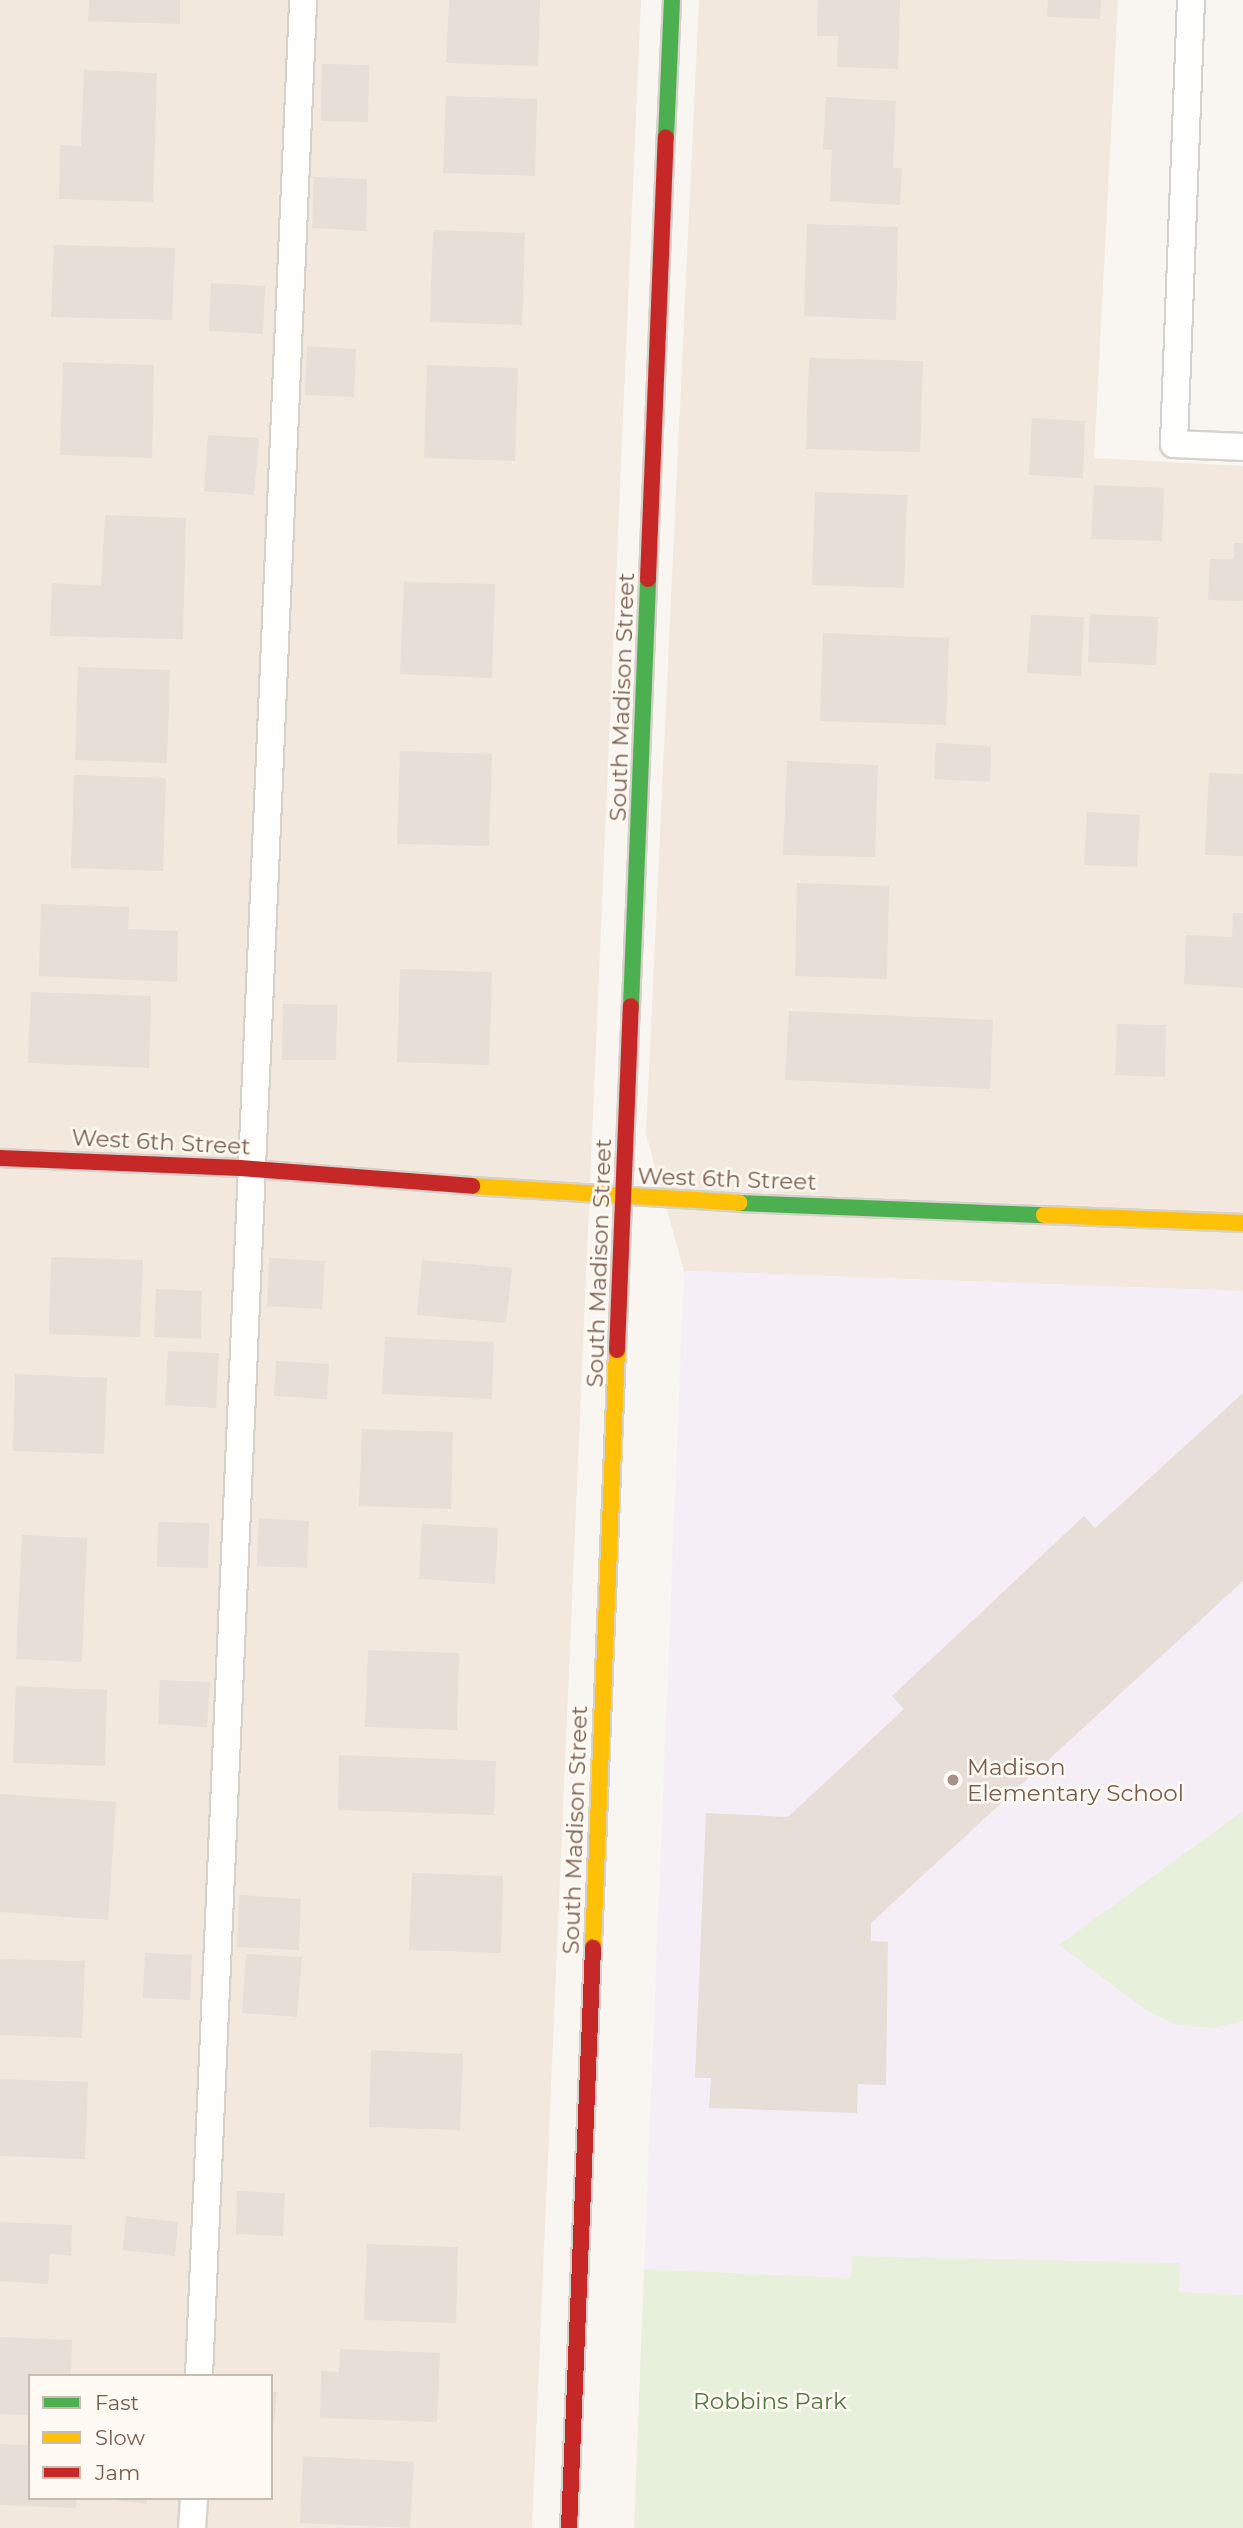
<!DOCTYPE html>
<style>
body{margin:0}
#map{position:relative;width:1243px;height:2528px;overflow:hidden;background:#f9f5f0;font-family:Montserrat,sans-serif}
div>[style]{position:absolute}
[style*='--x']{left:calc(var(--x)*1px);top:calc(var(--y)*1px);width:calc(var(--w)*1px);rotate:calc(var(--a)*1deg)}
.residential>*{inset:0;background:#f2e8de}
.education>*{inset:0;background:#f6eef6}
.green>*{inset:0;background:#e7f0db}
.building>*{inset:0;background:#e6ded7}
.roads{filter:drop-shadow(2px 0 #d7d1cb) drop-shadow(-2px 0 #d7d1cb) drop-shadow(0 2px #d7d1cb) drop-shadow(0 -2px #d7d1cb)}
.lane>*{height:26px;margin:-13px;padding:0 13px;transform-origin:13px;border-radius:13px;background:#fefefd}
.fast>*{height:16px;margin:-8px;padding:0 8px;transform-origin:8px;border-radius:8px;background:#4caf50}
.slow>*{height:16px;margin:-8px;padding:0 8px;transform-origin:8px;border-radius:8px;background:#ffc107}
.jam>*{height:16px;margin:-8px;padding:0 8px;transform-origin:8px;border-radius:8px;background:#c62828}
.dots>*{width:19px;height:19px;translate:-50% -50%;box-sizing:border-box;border:4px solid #fffaf3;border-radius:50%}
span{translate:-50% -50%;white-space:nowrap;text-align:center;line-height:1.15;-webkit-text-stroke:5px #fffaf3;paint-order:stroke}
.street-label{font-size:23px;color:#7a5c4d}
.poi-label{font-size:23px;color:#7a5c4d}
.left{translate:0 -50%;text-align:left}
.park-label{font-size:23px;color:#537a41}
.legend{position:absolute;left:28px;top:2374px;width:245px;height:126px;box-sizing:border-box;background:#fffaf3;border:2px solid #cabbb1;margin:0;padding:9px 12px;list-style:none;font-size:21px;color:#7a5c4d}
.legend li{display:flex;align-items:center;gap:14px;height:35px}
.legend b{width:35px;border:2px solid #cabbb1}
</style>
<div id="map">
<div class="residential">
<div style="clip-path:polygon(evenodd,0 0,641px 0,532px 2528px,0 2528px,0 0,30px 2376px,271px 2376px,271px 2498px,30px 2498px,30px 2376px)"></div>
<div style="clip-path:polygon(699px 0,1118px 0,1094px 458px,1243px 466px,1243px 1291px,684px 1271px,646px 1134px)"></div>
</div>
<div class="education">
<div style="clip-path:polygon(684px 1271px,1243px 1291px,1243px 2295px,644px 2269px)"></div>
</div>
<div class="green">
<div style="clip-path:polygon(1243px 1811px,1243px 2021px,1212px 2028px,1178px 2025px,1149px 2012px,1059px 1945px)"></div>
<div style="clip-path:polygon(852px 2256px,1180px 2263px,1179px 2292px,1243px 2295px,1243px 2528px,634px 2528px,644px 2269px,851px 2278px)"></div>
</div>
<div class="building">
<div style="clip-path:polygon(89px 0,180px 0,180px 24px,88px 21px)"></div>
<div style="clip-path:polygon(449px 0,540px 0,538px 66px,446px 63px)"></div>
<div style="clip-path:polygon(818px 0,900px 0,898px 69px,837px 67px,838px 36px,817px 36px)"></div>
<div style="clip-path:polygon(1048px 0,1101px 0,1100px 19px,1047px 17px)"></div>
<div style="clip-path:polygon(322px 64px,369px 65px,368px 122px,321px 121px)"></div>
<div style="clip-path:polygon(84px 70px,157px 73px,153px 202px,59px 199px,60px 145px,81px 146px)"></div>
<div style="clip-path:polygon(446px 96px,537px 99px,535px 176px,443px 173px)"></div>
<div style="clip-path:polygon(826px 97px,896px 101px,893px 168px,902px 168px,900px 205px,830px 201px,832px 150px,823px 149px)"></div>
<div style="clip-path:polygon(314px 177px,367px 179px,366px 231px,312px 228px)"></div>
<div style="clip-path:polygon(807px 224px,898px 227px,896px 320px,804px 316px)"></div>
<div style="clip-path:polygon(433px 230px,525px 233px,522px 325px,430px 322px)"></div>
<div style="clip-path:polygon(54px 245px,175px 248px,172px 320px,51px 317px)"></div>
<div style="clip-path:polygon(211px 283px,265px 286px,263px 334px,209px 331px)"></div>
<div style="clip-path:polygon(307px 346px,356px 349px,354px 397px,305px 395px)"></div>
<div style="clip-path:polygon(809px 358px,923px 361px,920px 452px,806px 449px)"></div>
<div style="clip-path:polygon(63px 362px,154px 365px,152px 458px,60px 455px)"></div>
<div style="clip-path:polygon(427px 365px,518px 368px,515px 461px,424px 458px)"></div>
<div style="clip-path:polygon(1032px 418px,1085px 421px,1083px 478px,1029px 475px)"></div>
<div style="clip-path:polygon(208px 435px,259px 438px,254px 495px,204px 491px)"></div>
<div style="clip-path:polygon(1094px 485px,1164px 488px,1162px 541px,1091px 539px)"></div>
<div style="clip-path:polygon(815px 492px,907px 495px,904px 588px,812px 585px)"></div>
<div style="clip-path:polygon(105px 515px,186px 518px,183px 639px,50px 636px,52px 583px,101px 586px)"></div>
<div style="clip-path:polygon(1234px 543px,1243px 543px,1243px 601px,1208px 600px,1210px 559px,1234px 559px)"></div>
<div style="clip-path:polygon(404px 582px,495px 584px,492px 678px,400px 674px)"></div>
<div style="clip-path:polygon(1090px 614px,1158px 617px,1156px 665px,1088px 662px)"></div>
<div style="clip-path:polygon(1031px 615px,1084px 617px,1081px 676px,1027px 673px)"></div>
<div style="clip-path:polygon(823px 633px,949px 638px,946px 725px,820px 721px)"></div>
<div style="clip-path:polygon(78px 667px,170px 670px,167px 763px,75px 760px)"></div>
<div style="clip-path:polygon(936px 743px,991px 746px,990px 782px,934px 779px)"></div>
<div style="clip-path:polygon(400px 751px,492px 754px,489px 846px,397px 844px)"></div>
<div style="clip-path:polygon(787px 761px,878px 765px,875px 857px,783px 855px)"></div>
<div style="clip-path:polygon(1209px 773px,1243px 774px,1243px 856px,1205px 855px)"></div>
<div style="clip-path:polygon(74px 775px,166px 778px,163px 871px,71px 868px)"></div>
<div style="clip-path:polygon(1087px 812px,1140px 815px,1137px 867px,1084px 865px)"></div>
<div style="clip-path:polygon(797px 883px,889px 886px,887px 979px,795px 976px)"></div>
<div style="clip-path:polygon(41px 904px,129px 907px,128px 929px,178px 931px,177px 982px,39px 976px)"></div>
<div style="clip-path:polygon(1233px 913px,1243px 913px,1243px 988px,1184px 984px,1186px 935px,1232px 937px)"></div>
<div style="clip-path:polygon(400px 969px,492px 972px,489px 1065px,397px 1062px)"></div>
<div style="clip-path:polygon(31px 992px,151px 996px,149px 1068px,28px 1063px)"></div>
<div style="clip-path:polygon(283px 1004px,337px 1005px,336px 1060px,282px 1060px)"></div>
<div style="clip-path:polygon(789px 1011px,993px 1020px,990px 1089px,785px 1080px)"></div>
<div style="clip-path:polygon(1117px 1024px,1166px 1025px,1165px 1077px,1115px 1075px)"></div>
<div style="clip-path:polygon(51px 1257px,143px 1260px,140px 1337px,49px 1334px)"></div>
<div style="clip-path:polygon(269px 1258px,325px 1261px,322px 1309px,267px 1306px)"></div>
<div style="clip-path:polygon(422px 1260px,512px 1268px,506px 1323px,417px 1315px)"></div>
<div style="clip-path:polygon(156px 1289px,202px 1291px,201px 1339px,154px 1337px)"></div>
<div style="clip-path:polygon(385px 1337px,494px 1342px,492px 1399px,382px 1394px)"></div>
<div style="clip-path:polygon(168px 1351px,219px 1353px,216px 1408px,165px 1405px)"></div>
<div style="clip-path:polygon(276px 1361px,329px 1364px,327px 1399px,274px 1396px)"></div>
<div style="clip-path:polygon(15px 1374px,107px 1378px,104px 1454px,13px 1451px)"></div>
<div style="clip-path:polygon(1243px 1393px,1243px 1581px,871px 1923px,871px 1941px,888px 1942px,886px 2085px,858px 2084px,857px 2113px,709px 2108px,711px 2078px,695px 2078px,706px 1813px,788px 1817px,904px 1709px,892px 1696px,1084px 1516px,1095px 1528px)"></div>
<div style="clip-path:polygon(362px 1429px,453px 1432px,451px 1509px,359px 1506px)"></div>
<div style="clip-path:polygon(259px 1518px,309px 1521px,307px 1568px,257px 1566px)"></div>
<div style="clip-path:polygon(158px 1522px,209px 1523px,208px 1568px,157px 1567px)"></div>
<div style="clip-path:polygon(422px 1524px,498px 1528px,495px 1584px,419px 1579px)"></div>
<div style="clip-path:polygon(22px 1535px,87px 1538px,82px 1662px,16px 1659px)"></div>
<div style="clip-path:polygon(368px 1650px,459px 1653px,457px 1730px,365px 1727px)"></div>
<div style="clip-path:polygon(160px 1680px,210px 1682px,207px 1727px,158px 1724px)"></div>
<div style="clip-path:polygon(16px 1686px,107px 1690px,105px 1766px,13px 1763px)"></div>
<div style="clip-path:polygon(339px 1755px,496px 1761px,494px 1815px,338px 1810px)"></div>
<div style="clip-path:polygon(0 1794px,116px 1802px,108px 1920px,0 1912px)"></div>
<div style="clip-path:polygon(412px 1873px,503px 1876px,501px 1953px,409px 1950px)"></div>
<div style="clip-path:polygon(239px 1895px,301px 1899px,299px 1950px,237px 1947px)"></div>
<div style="clip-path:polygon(145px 1953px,192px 1955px,190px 2000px,143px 1998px)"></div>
<div style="clip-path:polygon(246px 1954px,302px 1957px,297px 2017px,242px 2013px)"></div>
<div style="clip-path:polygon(0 1959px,85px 1961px,82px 2038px,0 2035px)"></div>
<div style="clip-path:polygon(371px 2050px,463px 2054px,460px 2130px,369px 2127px)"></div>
<div style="clip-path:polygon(0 2079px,88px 2082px,85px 2159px,0 2156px)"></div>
<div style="clip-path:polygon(237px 2191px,285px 2193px,283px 2236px,236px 2234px)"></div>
<div style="clip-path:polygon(126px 2216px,178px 2222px,175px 2256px,123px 2250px)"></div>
<div style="clip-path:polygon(0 2222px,72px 2225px,71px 2255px,50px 2254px,48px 2284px,0 2281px)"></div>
<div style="clip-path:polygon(367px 2244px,458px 2247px,456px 2323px,364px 2320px)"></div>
<div style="clip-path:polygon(0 2337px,72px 2340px,71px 2376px,30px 2376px,30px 2415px,0 2414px)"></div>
<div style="clip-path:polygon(340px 2349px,440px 2353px,437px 2422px,320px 2418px,321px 2371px,339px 2372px)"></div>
<div style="clip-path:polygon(271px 2392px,277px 2392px,273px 2428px,271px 2428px)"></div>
<div style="clip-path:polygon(0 2444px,30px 2445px,30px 2498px,77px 2498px,76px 2508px,0 2505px)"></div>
<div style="clip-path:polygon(303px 2456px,414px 2462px,410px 2528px,300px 2523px)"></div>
<div style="clip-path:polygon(96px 2498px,147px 2498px,147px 2504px)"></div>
</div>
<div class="roads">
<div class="lane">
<div style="--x:1191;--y:0;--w:444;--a:92.2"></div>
<div style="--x:1174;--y:444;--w:69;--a:2.5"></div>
<div style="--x:199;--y:2376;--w:2378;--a:-87.49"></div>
<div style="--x:192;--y:2528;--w:30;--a:-86"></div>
</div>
<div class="fast">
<div style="--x:666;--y:137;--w:137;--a:-87.5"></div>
<div style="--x:631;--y:1006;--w:427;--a:-87.7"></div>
<div style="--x:739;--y:1203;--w:305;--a:2.3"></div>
</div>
<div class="slow">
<div style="--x:472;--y:1186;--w:268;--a:3.6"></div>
<div style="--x:1044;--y:1215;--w:199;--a:2.3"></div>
<div style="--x:593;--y:1947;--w:597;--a:-87.7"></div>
</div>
<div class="jam">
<div style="--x:648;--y:579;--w:442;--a:-87.7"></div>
<div style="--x:0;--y:1158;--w:240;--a:2.4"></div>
<div style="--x:240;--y:1168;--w:233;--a:4.4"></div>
<div style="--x:617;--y:1350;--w:344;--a:-87.7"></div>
<div style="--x:569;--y:2528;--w:581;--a:-87.63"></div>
</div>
</div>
<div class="dots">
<div style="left:953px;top:1780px;background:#a69286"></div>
</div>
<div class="street-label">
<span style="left:622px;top:697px;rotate:-88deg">South Madison Street</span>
<span style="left:161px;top:1142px;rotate:3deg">West 6th Street</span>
<span style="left:727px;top:1179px;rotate:2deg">West 6th Street</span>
<span style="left:599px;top:1263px;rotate:-88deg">South Madison Street</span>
<span style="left:575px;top:1830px;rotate:-88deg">South Madison Street</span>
</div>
<div class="poi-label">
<span class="left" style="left:967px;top:1780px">Madison<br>Elementary School</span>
</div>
<div class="park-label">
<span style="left:770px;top:2401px">Robbins Park</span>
</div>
<ul class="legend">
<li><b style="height:9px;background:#4caf50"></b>Fast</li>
<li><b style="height:9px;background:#ffc107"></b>Slow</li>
<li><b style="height:9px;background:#c62828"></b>Jam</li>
</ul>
</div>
